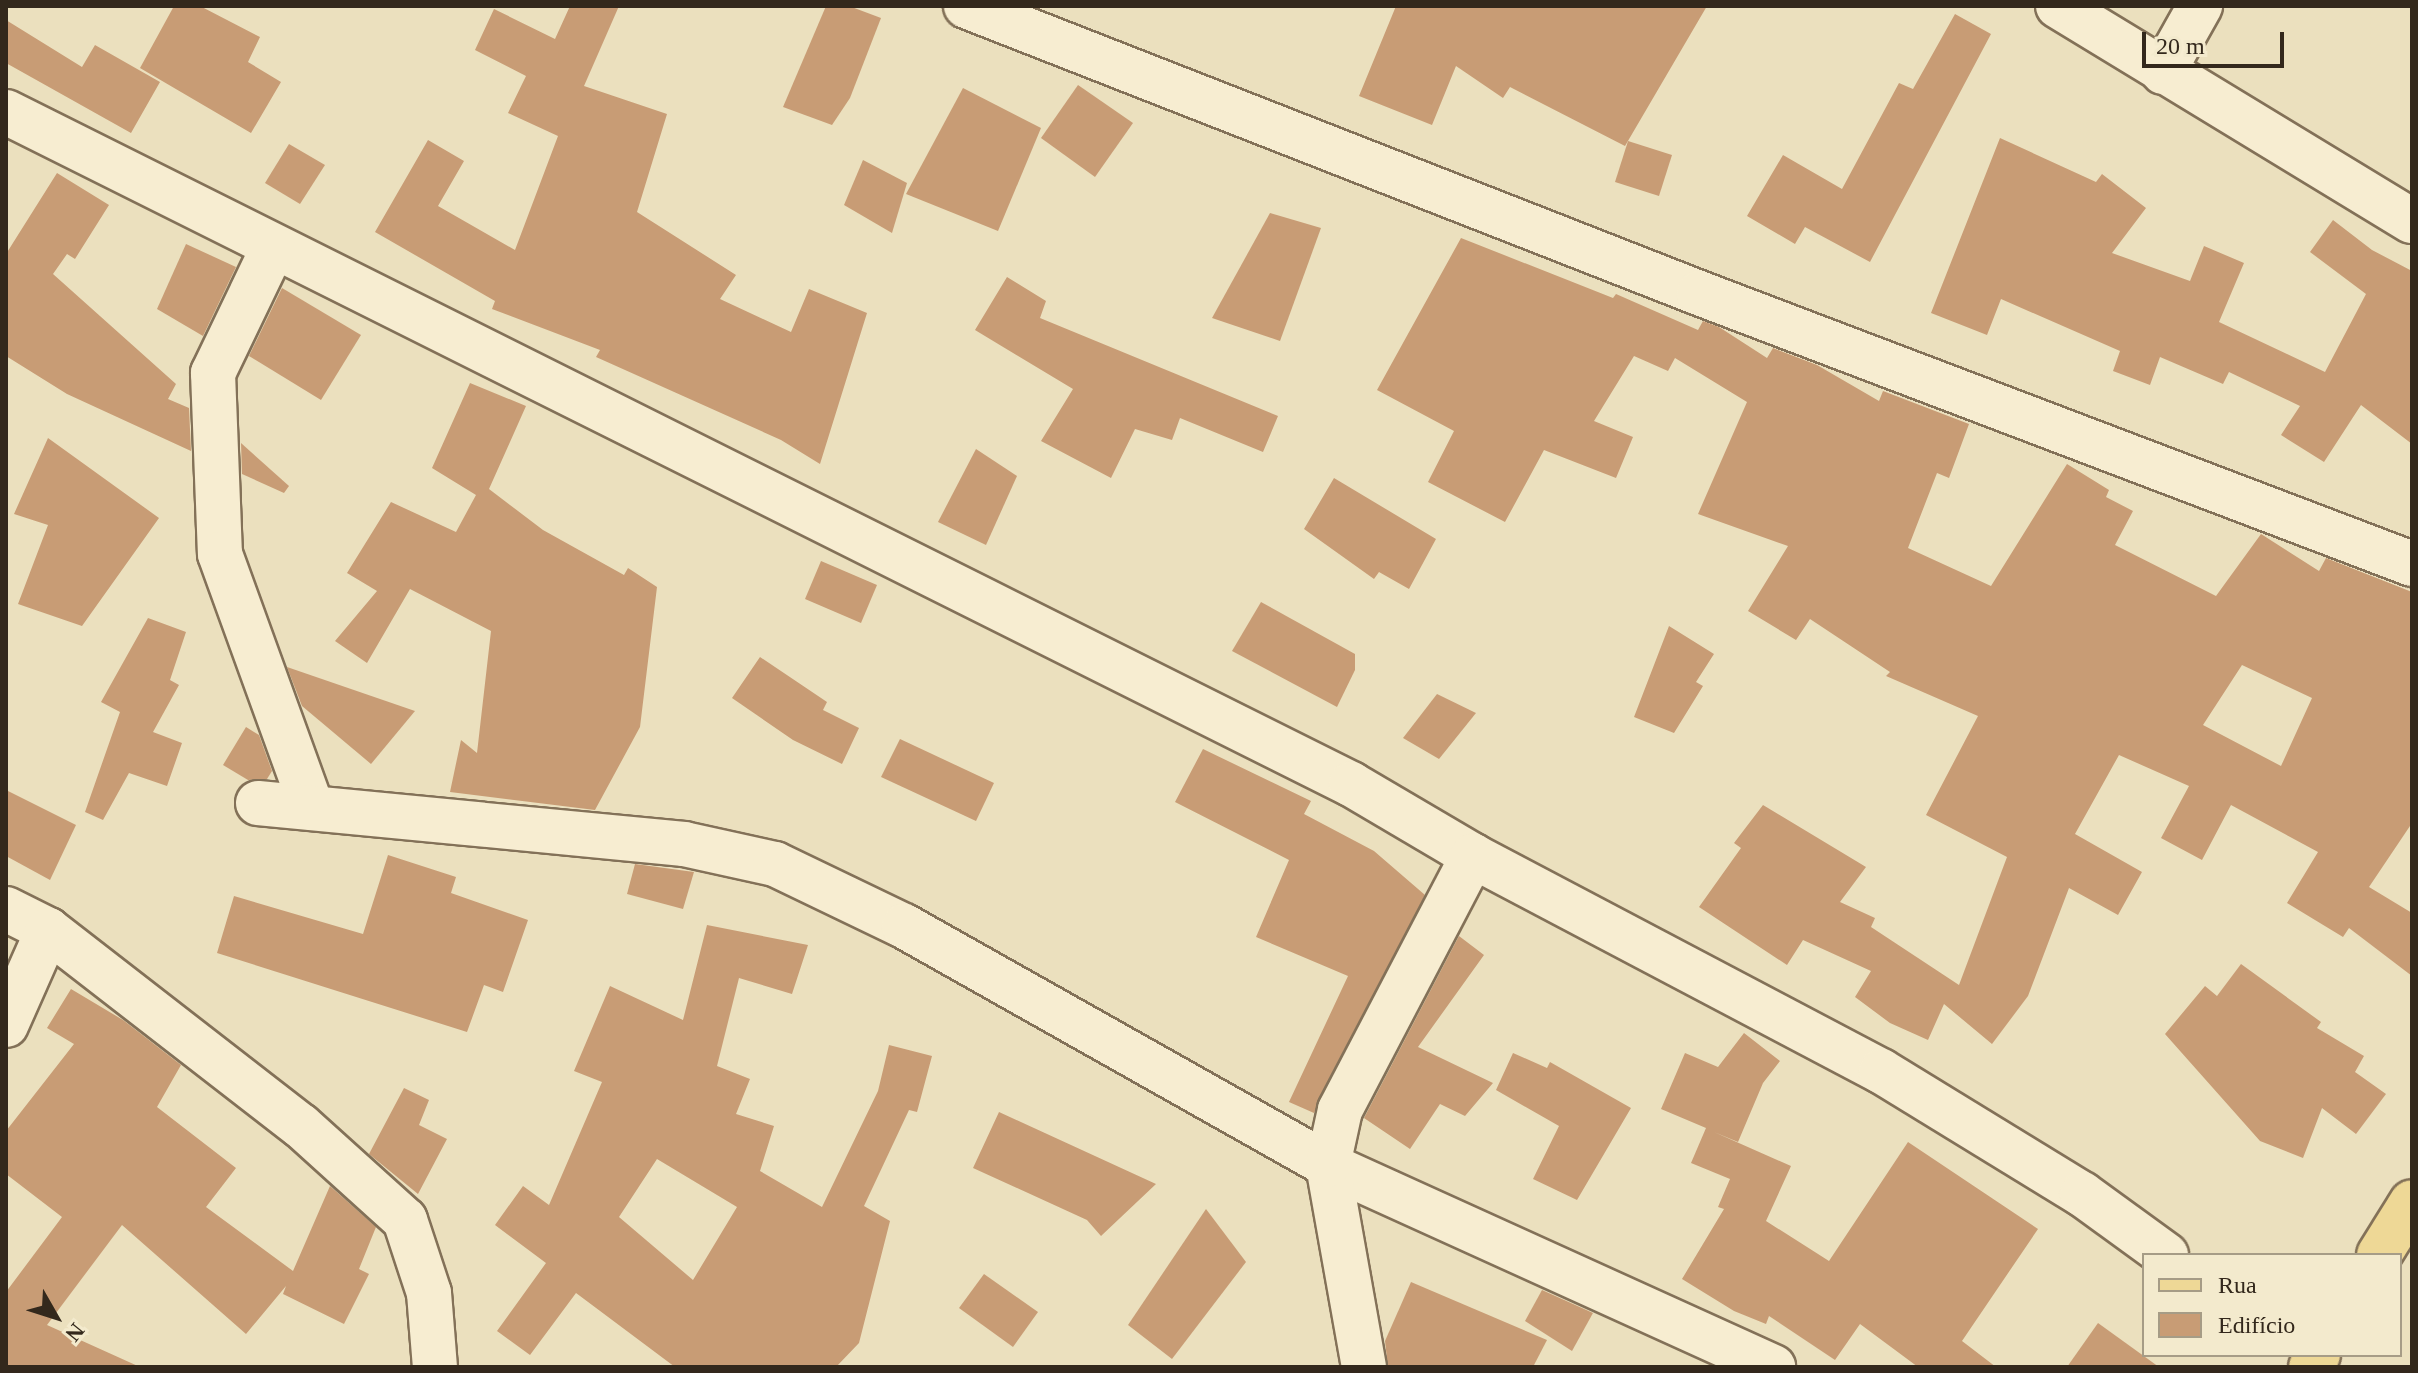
<!DOCTYPE html>
<meta charset="utf-8">
<style>
body{margin:0}
#map{position:relative;width:2418px;height:1373px;overflow:hidden;background:#ebe0be;font-family:"Times New Roman",serif}
div>[style]{position:absolute}
[style*='--x']{left:calc(var(--x)*1px);top:calc(var(--y)*1px);width:calc(var(--w)*1px);rotate:calc(var(--a)*1deg)}
.building>*{inset:0;background:#c89c75}
.roads{filter:drop-shadow(2px 0 #837158) drop-shadow(-2px 0 #837158) drop-shadow(0 2px #837158) drop-shadow(0 -2px #837158)}
.minor>*{height:44px;margin:-22px;padding:0 22px;transform-origin:22px;border-radius:22px;background:#f7edd1}
.major>*{height:44px;margin:-22px;padding:0 22px;transform-origin:22px;border-radius:22px;background:#eed896}
span{translate:-50% -50%;white-space:nowrap;text-align:center;line-height:1.15;-webkit-text-stroke:8px #f3eacd;paint-order:stroke}
.frame{position:absolute;inset:0;border:8px solid #33281c;pointer-events:none}
.legend{position:absolute;left:2142px;top:1253px;width:260px;height:104px;box-sizing:border-box;background:#f3eacd;border:2px solid #a69c86;margin:0;padding:10px 14px;list-style:none;font-size:24px;color:#33281c}
.legend li{display:flex;align-items:center;gap:16px;height:40px}
.legend b{width:40px;border:2px solid #a69c86}
.north{position:absolute;left:16px;top:1277px;width:80px;height:80px;-webkit-text-stroke:6px #f3eacd;paint-order:stroke;rotate:129deg;font-size:22px;font-weight:700;line-height:32px;text-align:center;color:#33281c}
.north::after{content:'';display:block;margin:auto;width:28px;height:36px;background:#33281c;clip-path:polygon(50% 0,100% 100%,50% 72%,0 100%)}
.scale{position:absolute;left:2142px;top:32px;width:142px;height:36px;box-sizing:border-box;border:4px solid #33281c;border-top:0;padding-left:10px;font-size:24px;line-height:28px;white-space:nowrap;color:#33281c;-webkit-text-stroke:6px #f3eacd;paint-order:stroke}
</style>
<div id="map">
<div class="building">
<div style="clip-path:polygon(174px 6px,200px 6px,260px 37px,248px 62px,281px 82px,251px 133px,140px 68px)"></div>
<div style="clip-path:polygon(570px 6px,619px 6px,584px 86px,667px 114px,637px 212px,736px 275px,720px 299px,791px 332px,809px 289px,867px 313px,820px 464px,781px 440px,596px 357px,600px 350px,492px 309px,495px 301px,375px 232px,428px 140px,464px 161px,438px 206px,515px 250px,558px 136px,508px 113px,526px 76px,475px 50px,494px 9px,555px 39px)"></div>
<div style="clip-path:polygon(826px 6px,849px 6px,881px 18px,850px 98px,832px 125px,783px 107px)"></div>
<div style="clip-path:polygon(1396px 6px,1707px 6px,1625px 146px,1510px 87px,1503px 98px,1456px 66px,1432px 125px,1359px 96px)"></div>
<div style="clip-path:polygon(1955px 14px,1991px 34px,1870px 262px,1805px 227px,1795px 244px,1747px 216px,1783px 155px,1842px 189px,1899px 83px,1913px 89px)"></div>
<div style="clip-path:polygon(6px 20px,82px 67px,95px 45px,160px 82px,131px 133px,6px 63px)"></div>
<div style="clip-path:polygon(1078px 85px,1133px 123px,1095px 177px,1041px 138px)"></div>
<div style="clip-path:polygon(963px 88px,1041px 128px,998px 231px,906px 194px)"></div>
<div style="clip-path:polygon(2000px 138px,2096px 182px,2102px 174px,2146px 208px,2112px 253px,2190px 281px,2204px 246px,2244px 263px,2219px 322px,2325px 372px,2366px 294px,2310px 252px,2333px 220px,2372px 250px,2412px 271px,2412px 444px,2361px 405px,2324px 462px,2281px 435px,2300px 406px,2229px 372px,2223px 384px,2160px 357px,2150px 385px,2113px 371px,2120px 351px,2001px 299px,1987px 335px,1931px 313px)"></div>
<div style="clip-path:polygon(1628px 141px,1672px 155px,1659px 196px,1615px 182px)"></div>
<div style="clip-path:polygon(289px 144px,325px 165px,300px 204px,265px 183px)"></div>
<div style="clip-path:polygon(863px 160px,907px 183px,892px 233px,844px 205px)"></div>
<div style="clip-path:polygon(57px 173px,109px 205px,75px 259px,67px 254px,53px 274px,176px 384px,168px 399px,189px 408px,191px 451px,67px 394px,6px 356px,6px 254px)"></div>
<div style="clip-path:polygon(1270px 213px,1321px 228px,1280px 341px,1212px 318px)"></div>
<div style="clip-path:polygon(evenodd,1461px 238px,1613px 298px,1616px 294px,1698px 330px,1703px 321px,1719px 327px,1767px 358px,1773px 348px,1817px 365px,1879px 401px,1883px 391px,1969px 424px,1949px 478px,1937px 473px,1908px 548px,1991px 586px,2067px 464px,2109px 490px,2106px 497px,2133px 511px,2115px 545px,2216px 596px,2261px 534px,2319px 571px,2326px 558px,2412px 592px,2412px 823px,2369px 887px,2412px 913px,2412px 976px,2349px 928px,2343px 937px,2287px 903px,2318px 852px,2231px 805px,2202px 860px,2161px 838px,2189px 786px,2119px 755px,2075px 834px,2142px 872px,2118px 915px,2069px 888px,2028px 996px,1992px 1044px,1944px 1004px,1928px 1040px,1890px 1023px,1855px 997px,1871px 971px,1803px 940px,1787px 965px,1699px 907px,1741px 848px,1734px 843px,1763px 805px,1866px 867px,1840px 902px,1875px 918px,1871px 927px,1959px 985px,2007px 857px,1926px 815px,1978px 716px,1886px 676px,1890px 672px,1810px 619px,1796px 640px,1748px 611px,1788px 546px,1698px 514px,1747px 402px,1675px 358px,1668px 371px,1634px 356px,1594px 421px,1633px 437px,1616px 478px,1544px 450px,1505px 522px,1428px 482px,1454px 431px,1377px 390px,1461px 238px,2242px 665px,2312px 698px,2281px 766px,2203px 725px,2242px 665px)"></div>
<div style="clip-path:polygon(186px 244px,236px 267px,203px 336px,157px 309px)"></div>
<div style="clip-path:polygon(1007px 277px,1046px 301px,1040px 318px,1278px 416px,1263px 452px,1180px 418px,1172px 440px,1135px 429px,1111px 478px,1041px 441px,1073px 389px,975px 330px)"></div>
<div style="clip-path:polygon(282px 288px,361px 335px,321px 400px,249px 356px)"></div>
<div style="clip-path:polygon(470px 383px,526px 406px,489px 489px,543px 530px,624px 575px,628px 568px,657px 587px,640px 727px,595px 810px,450px 792px,461px 740px,477px 753px,491px 631px,410px 589px,367px 663px,335px 641px,377px 591px,347px 573px,391px 502px,456px 532px,476px 495px,432px 468px)"></div>
<div style="clip-path:polygon(48px 438px,159px 518px,82px 626px,18px 604px,48px 525px,14px 514px)"></div>
<div style="clip-path:polygon(241px 443px,289px 486px,284px 493px,242px 474px)"></div>
<div style="clip-path:polygon(976px 449px,1017px 476px,986px 545px,938px 522px)"></div>
<div style="clip-path:polygon(1334px 478px,1436px 539px,1409px 589px,1379px 572px,1374px 579px,1304px 529px)"></div>
<div style="clip-path:polygon(821px 561px,877px 585px,861px 623px,805px 599px)"></div>
<div style="clip-path:polygon(1261px 602px,1355px 654px,1355px 670px,1337px 707px,1232px 651px)"></div>
<div style="clip-path:polygon(148px 618px,186px 632px,170px 680px,179px 685px,153px 732px,182px 743px,167px 786px,129px 773px,103px 820px,85px 812px,120px 712px,101px 702px)"></div>
<div style="clip-path:polygon(1669px 626px,1714px 654px,1696px 682px,1703px 686px,1674px 733px,1634px 717px)"></div>
<div style="clip-path:polygon(760px 657px,827px 702px,823px 710px,859px 728px,842px 764px,793px 740px,732px 698px)"></div>
<div style="clip-path:polygon(287px 667px,415px 711px,371px 764px,302px 706px)"></div>
<div style="clip-path:polygon(1437px 694px,1476px 713px,1439px 759px,1403px 738px)"></div>
<div style="clip-path:polygon(246px 727px,259px 735px,272px 771px,267px 779px,248px 780px,223px 765px)"></div>
<div style="clip-path:polygon(900px 739px,994px 783px,976px 821px,881px 777px)"></div>
<div style="clip-path:polygon(1203px 749px,1311px 801px,1304px 814px,1374px 851px,1425px 895px,1314px 1113px,1289px 1102px,1348px 976px,1256px 937px,1289px 860px,1175px 802px)"></div>
<div style="clip-path:polygon(6px 790px,76px 825px,50px 880px,6px 856px)"></div>
<div style="clip-path:polygon(388px 855px,456px 877px,451px 893px,528px 920px,503px 992px,484px 985px,467px 1032px,217px 953px,234px 896px,363px 934px)"></div>
<div style="clip-path:polygon(635px 864px,694px 872px,683px 909px,627px 894px)"></div>
<div style="clip-path:polygon(evenodd,707px 925px,808px 945px,792px 994px,739px 978px,717px 1066px,750px 1079px,736px 1114px,774px 1126px,760px 1171px,822px 1207px,878px 1091px,889px 1045px,932px 1056px,917px 1112px,909px 1110px,864px 1206px,890px 1221px,859px 1343px,836px 1367px,675px 1367px,576px 1293px,530px 1355px,497px 1331px,546px 1263px,495px 1225px,523px 1186px,549px 1205px,602px 1082px,574px 1071px,610px 986px,683px 1020px,707px 925px,657px 1159px,737px 1207px,693px 1280px,619px 1217px,657px 1159px)"></div>
<div style="clip-path:polygon(1459px 936px,1484px 955px,1418px 1047px,1493px 1083px,1465px 1116px,1440px 1104px,1410px 1149px,1364px 1118px)"></div>
<div style="clip-path:polygon(2241px 964px,2321px 1022px,2317px 1028px,2364px 1056px,2355px 1072px,2386px 1094px,2356px 1134px,2322px 1108px,2303px 1158px,2260px 1141px,2165px 1034px,2205px 986px,2217px 996px)"></div>
<div style="clip-path:polygon(71px 989px,123px 1020px,181px 1065px,157px 1107px,236px 1168px,206px 1207px,293px 1271px,330px 1186px,376px 1227px,359px 1269px,369px 1274px,344px 1324px,283px 1294px,286px 1286px,246px 1334px,122px 1225px,47px 1325px,140px 1367px,6px 1367px,6px 1292px,62px 1217px,6px 1174px,6px 1131px,74px 1044px,47px 1028px)"></div>
<div style="clip-path:polygon(1744px 1033px,1780px 1061px,1763px 1083px,1738px 1142px,1714px 1132px,1791px 1166px,1766px 1221px,1829px 1261px,1908px 1142px,2038px 1229px,1962px 1341px,1996px 1367px,1918px 1367px,1860px 1324px,1835px 1360px,1769px 1316px,1766px 1324px,1734px 1311px,1682px 1279px,1724px 1209px,1718px 1207px,1730px 1179px,1691px 1163px,1706px 1128px,1661px 1109px,1685px 1053px,1718px 1067px)"></div>
<div style="clip-path:polygon(1513px 1053px,1547px 1068px,1550px 1062px,1631px 1108px,1577px 1200px,1533px 1179px,1559px 1126px,1496px 1090px)"></div>
<div style="clip-path:polygon(404px 1088px,429px 1100px,419px 1125px,447px 1139px,418px 1194px,369px 1154px)"></div>
<div style="clip-path:polygon(999px 1112px,1156px 1184px,1101px 1236px,1087px 1220px,973px 1168px)"></div>
<div style="clip-path:polygon(1206px 1209px,1246px 1262px,1172px 1359px,1128px 1325px)"></div>
<div style="clip-path:polygon(984px 1274px,1038px 1312px,1013px 1347px,959px 1308px)"></div>
<div style="clip-path:polygon(1411px 1282px,1547px 1340px,1533px 1367px,1388px 1367px,1385px 1341px)"></div>
<div style="clip-path:polygon(1542px 1290px,1593px 1313px,1572px 1351px,1525px 1321px)"></div>
<div style="clip-path:polygon(2098px 1323px,2159px 1367px,2067px 1367px)"></div>
</div>
<div class="roads">
<div class="minor">
<div style="--x:966;--y:6;--w:787;--a:21.38"></div>
<div style="--x:1699;--y:293;--w:763;--a:20.81"></div>
<div style="--x:2058;--y:6;--w:414;--a:31.3"></div>
<div style="--x:2163;--y:72;--w:76;--a:-60.7"></div>
<div style="--x:6;--y:112;--w:1504;--a:26.55"></div>
<div style="--x:1351;--y:784;--w:142;--a:30.5"></div>
<div style="--x:1473;--y:856;--w:461;--a:27.8"></div>
<div style="--x:1881;--y:1071;--w:236;--a:31.5"></div>
<div style="--x:2082;--y:1194;--w:104;--a:36"></div>
<div style="--x:273;--y:248;--w:139;--a:115.6"></div>
<div style="--x:213;--y:373;--w:181;--a:87.8"></div>
<div style="--x:220;--y:554;--w:270;--a:70.1"></div>
<div style="--x:258;--y:803;--w:428;--a:5.5"></div>
<div style="--x:684;--y:844;--w:93;--a:12.4"></div>
<div style="--x:775;--y:864;--w:143;--a:25.7"></div>
<div style="--x:904;--y:926;--w:487;--a:29.4"></div>
<div style="--x:1328;--y:1165;--w:489;--a:24.4"></div>
<div style="--x:6;--y:909;--w:47;--a:26.6"></div>
<div style="--x:48;--y:930;--w:320;--a:37.8"></div>
<div style="--x:301;--y:1126;--w:140;--a:42.1"></div>
<div style="--x:405;--y:1220;--w:77;--a:71.8"></div>
<div style="--x:429;--y:1293;--w:74;--a:85.4"></div>
<div style="--x:6;--y:1025;--w:104;--a:-66.1"></div>
<div style="--x:1364;--y:1367;--w:205;--a:-100.1"></div>
<div style="--x:1328;--y:1165;--w:56;--a:-77.7"></div>
<div style="--x:1340;--y:1110;--w:287;--a:-62.4"></div>
</div>
<div class="major">
<div style="--x:2379;--y:1255;--w:62;--a:-58.1"></div>
<div style="--x:2311;--y:1367;--w:14;--a:-60"></div>
</div>
</div>
<div class="frame"></div>
<ul class="legend">
<li><b style="height:10px;background:#eed896"></b>Rua</li>
<li><b style="height:22px;background:#c89c75"></b>Edifício</li>
</ul>
<div class="north">N</div>
<div class="scale">20 m</div>
</div>
